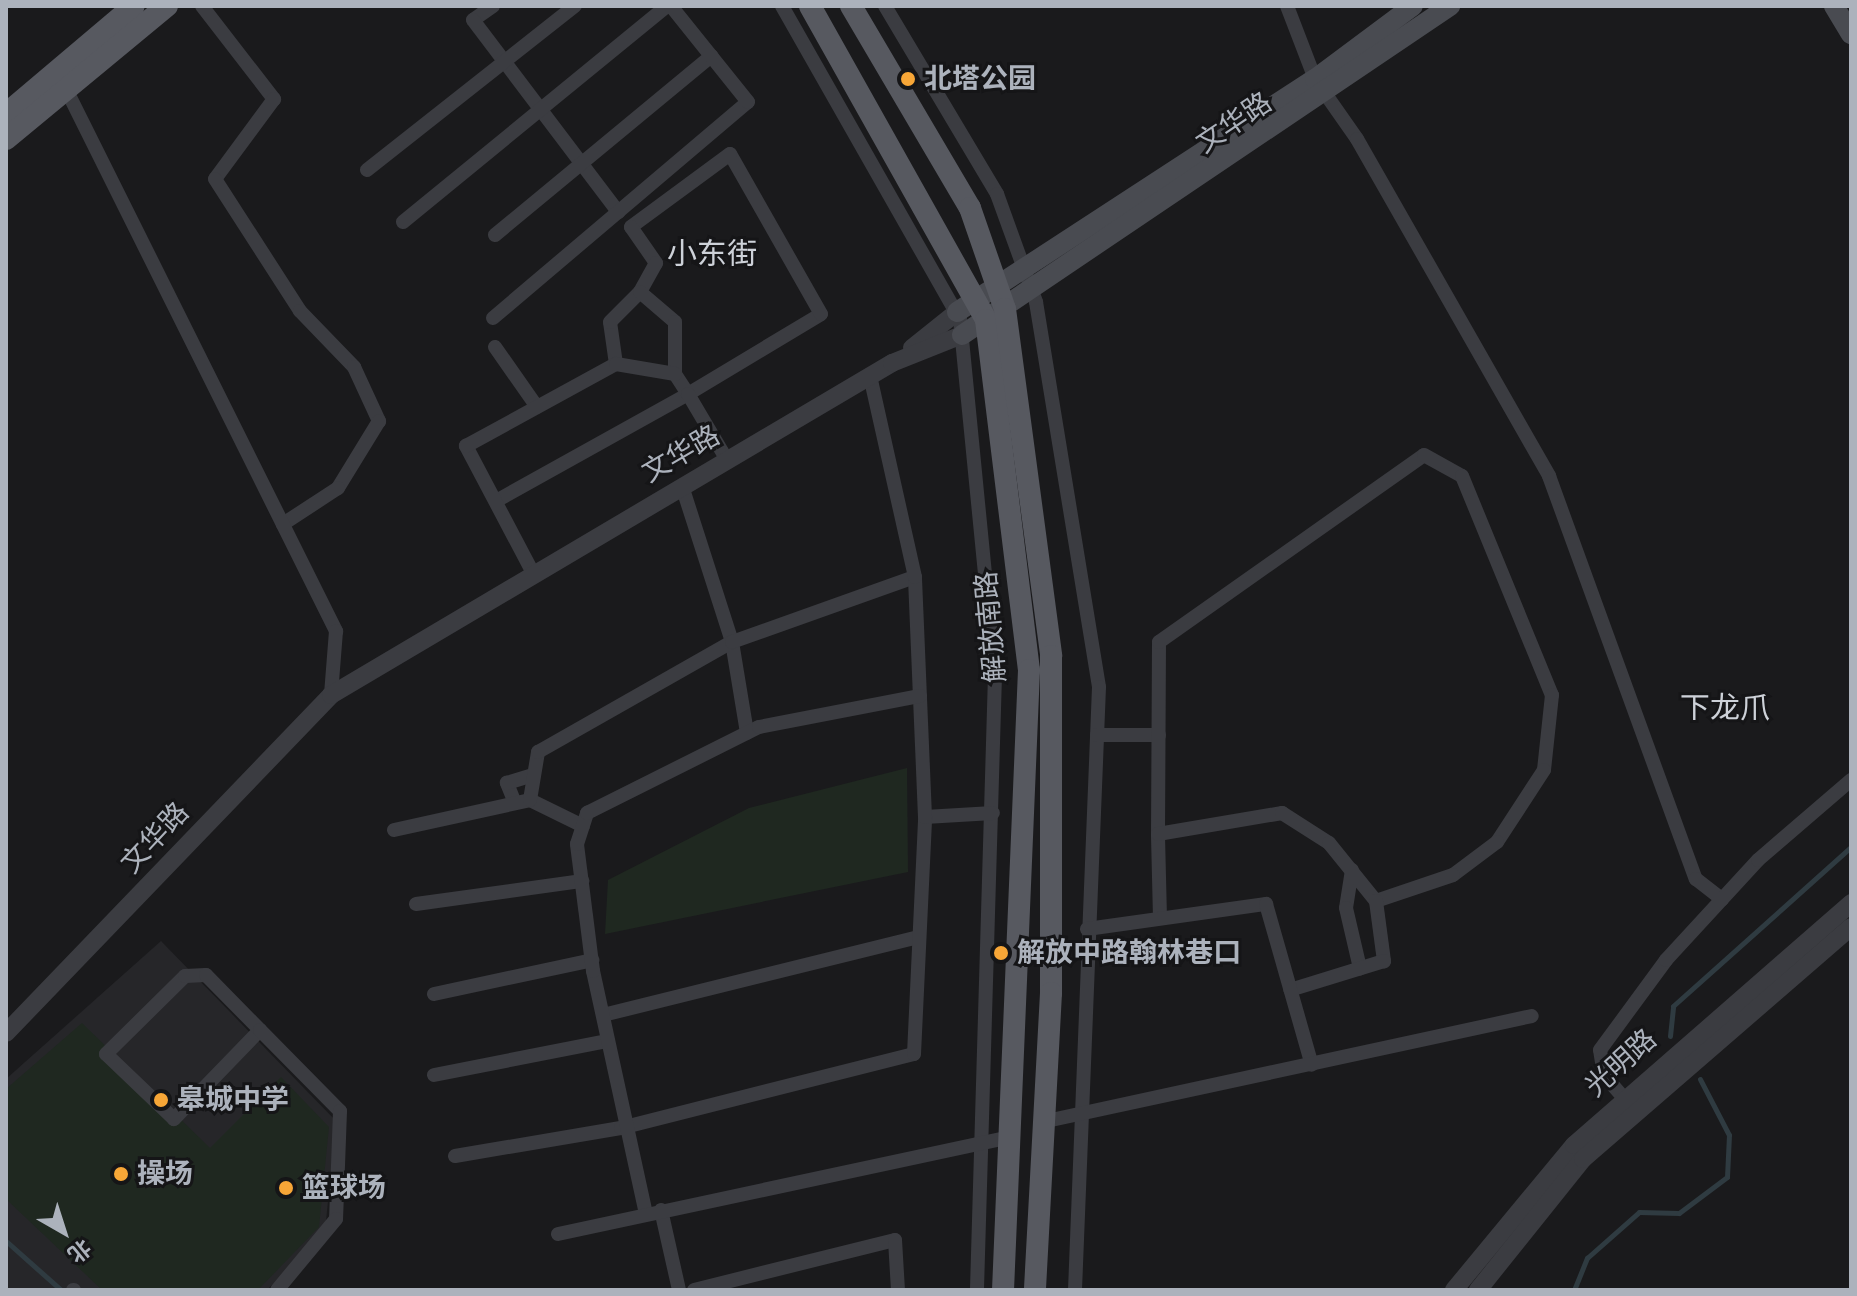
<!DOCTYPE html>
<meta charset="utf-8">
<style>
body{margin:0}
#map{position:relative;width:1857px;height:1296px;overflow:hidden;background:#1a1a1c;font-family:"Source Sans 3","Noto Sans SC",sans-serif}
div>[style]{position:absolute}
[style*='--x']{left:calc(var(--x)*1px);top:calc(var(--y)*1px);width:calc(var(--w)*1px);rotate:calc(var(--a)*1deg)}
.built>*{inset:0;background:#262629}
.green>*{inset:0;background:#1f2820}
.stream>*{height:5px;margin:-2.5px;padding:0 2.5px;transform-origin:2.5px;border-radius:2.5px;background:#2f3b41}
.minor>*{height:14px;margin:-7px;padding:0 7px;transform-origin:7px;border-radius:7px;background:#3b3c41}
.tertiary>*{height:18px;margin:-9px;padding:0 9px;transform-origin:9px;border-radius:9px;background:#3b3c41}
.secondary>*{height:20px;margin:-10px;padding:0 10px;transform-origin:10px;border-radius:10px;background:#494b51}
.primary>*{height:22px;margin:-11px;padding:0 11px;transform-origin:11px;border-radius:11px;background:#575960}
.dots>*{width:22px;height:22px;translate:-50% -50%;box-sizing:border-box;border:4px solid #151517;border-radius:50%}
span{translate:-50% -50%;white-space:nowrap;text-align:center;line-height:1.15;-webkit-text-stroke:6px #151517;paint-order:stroke}
.poi-label{font-size:28px;color:#acb2bc;font-weight:700}
.left{translate:0 -50%;text-align:left}
.street-label{font-size:28px;color:#acb2bc}
.neighbourhood-label{font-size:30px;color:#cdd1d8}
.frame{position:absolute;inset:0;border:8px solid #acb2bc;pointer-events:none}
.north{position:absolute;left:24px;top:1192px;width:80px;height:80px;-webkit-text-stroke:6px #151517;paint-order:stroke;rotate:141deg;font-size:22px;font-weight:700;line-height:32px;text-align:center;color:#acb2bc}
.north::after{content:'';display:block;margin:auto;width:28px;height:36px;background:#acb2bc;clip-path:polygon(50% 0,100% 100%,50% 72%,0 100%)}
</style>
<div id="map">
<div class="built">
<div style="clip-path:polygon(161px 941px,336px 1121px,325px 1231px,267px 1290px,6px 1290px,6px 1079px)"></div>
</div>
<div class="green">
<div style="clip-path:polygon(907px 768px,908px 872px,605px 934px,608px 880px,749px 808px)"></div>
<div style="clip-path:polygon(82px 1023px,210px 1148px,281px 1077px,329px 1127px,319px 1227px,258px 1290px,102px 1290px,6px 1199px,6px 1089px)"></div>
</div>
<div class="stream">
<div style="--x:1670;--y:1036;--w:30;--a:-84"></div>
<div style="--x:1673;--y:1006;--w:239;--a:-41.8"></div>
<div style="--x:6;--y:1241;--w:74;--a:41.7"></div>
<div style="--x:1574;--y:1290;--w:35;--a:-68"></div>
<div style="--x:1587;--y:1258;--w:69;--a:-41.5"></div>
<div style="--x:1639;--y:1212;--w:40;--a:1.4"></div>
<div style="--x:1679;--y:1213;--w:60;--a:-36.9"></div>
<div style="--x:1727;--y:1177;--w:42;--a:-87.3"></div>
<div style="--x:1729;--y:1135;--w:63;--a:-117.4"></div>
</div>
<div class="minor">
<div style="--x:202;--y:6;--w:118;--a:52.3"></div>
<div style="--x:274;--y:99;--w:99;--a:126.4"></div>
<div style="--x:215;--y:179;--w:157;--a:57.2"></div>
<div style="--x:300;--y:311;--w:78;--a:46"></div>
<div style="--x:354;--y:367;--w:60;--a:65.2"></div>
<div style="--x:379;--y:421;--w:79;--a:121.5"></div>
<div style="--x:338;--y:488;--w:66;--a:146.8"></div>
<div style="--x:493;--y:6;--w:24;--a:145"></div>
<div style="--x:473;--y:20;--w:241;--a:52.9"></div>
<div style="--x:782;--y:6;--w:360;--a:60.4"></div>
<div style="--x:960;--y:319;--w:358;--a:84.4"></div>
<div style="--x:995;--y:675;--w:615;--a:91.68"></div>
<div style="--x:885;--y:6;--w:219;--a:59.2"></div>
<div style="--x:997;--y:194;--w:115;--a:70.1"></div>
<div style="--x:1036;--y:302;--w:390;--a:80.7"></div>
<div style="--x:1099;--y:687;--w:603;--a:92.28"></div>
<div style="--x:1287;--y:6;--w:78;--a:69"></div>
<div style="--x:1315;--y:79;--w:73;--a:55"></div>
<div style="--x:1357;--y:139;--w:388;--a:60.3"></div>
<div style="--x:1549;--y:476;--w:429;--a:70"></div>
<div style="--x:1696;--y:879;--w:33;--a:38"></div>
<div style="--x:66;--y:89;--w:606;--a:63.52"></div>
<div style="--x:336;--y:631;--w:64;--a:94.5"></div>
<div style="--x:367;--y:170;--w:265;--a:-38.3"></div>
<div style="--x:403;--y:222;--w:341;--a:-39.3"></div>
<div style="--x:495;--y:235;--w:281;--a:-39.6"></div>
<div style="--x:493;--y:318;--w:334;--a:-40.3"></div>
<div style="--x:748;--y:102;--w:123;--a:-128.7"></div>
<div style="--x:495;--y:347;--w:73;--a:55"></div>
<div style="--x:616;--y:364;--w:42;--a:-98.1"></div>
<div style="--x:610;--y:322;--w:42;--a:-45"></div>
<div style="--x:682;--y:486;--w:164;--a:72.2"></div>
<div style="--x:732;--y:642;--w:92;--a:80.6"></div>
<div style="--x:496;--y:501;--w:220;--a:-29.1"></div>
<div style="--x:688;--y:394;--w:155;--a:-31"></div>
<div style="--x:821;--y:314;--w:184;--a:-119.6"></div>
<div style="--x:730;--y:154;--w:123;--a:143.6"></div>
<div style="--x:631;--y:227;--w:44;--a:55.2"></div>
<div style="--x:656;--y:263;--w:33;--a:119"></div>
<div style="--x:640;--y:292;--w:46;--a:40.6"></div>
<div style="--x:675;--y:322;--w:52;--a:90"></div>
<div style="--x:675;--y:374;--w:24;--a:57"></div>
<div style="--x:688;--y:394;--w:77;--a:59.4"></div>
<div style="--x:533;--y:573;--w:144;--a:-117.8"></div>
<div style="--x:466;--y:446;--w:171;--a:-28.7"></div>
<div style="--x:616;--y:364;--w:60;--a:9.6"></div>
<div style="--x:1097;--y:735;--w:62;--a:0"></div>
<div style="--x:530;--y:800;--w:59;--a:26.1"></div>
<div style="--x:515;--y:803;--w:22;--a:-112"></div>
<div style="--x:507;--y:783;--w:28;--a:-17"></div>
<div style="--x:925;--y:817;--w:68;--a:-3.4"></div>
<div style="--x:394;--y:830;--w:139;--a:-12.4"></div>
<div style="--x:530;--y:800;--w:49;--a:-80.5"></div>
<div style="--x:538;--y:752;--w:223;--a:-29.6"></div>
<div style="--x:732;--y:642;--w:194;--a:-19.6"></div>
<div style="--x:1158;--y:834;--w:192;--a:-89.7"></div>
<div style="--x:1159;--y:642;--w:324;--a:-35.2"></div>
<div style="--x:1424;--y:455;--w:43;--a:28.9"></div>
<div style="--x:1462;--y:476;--w:237;--a:67.7"></div>
<div style="--x:1552;--y:695;--w:75;--a:96.1"></div>
<div style="--x:1544;--y:770;--w:86;--a:123.1"></div>
<div style="--x:1497;--y:842;--w:55;--a:143.1"></div>
<div style="--x:1453;--y:875;--w:81;--a:161.3"></div>
<div style="--x:1352;--y:870;--w:38;--a:99"></div>
<div style="--x:1346;--y:908;--w:62;--a:76.9"></div>
<div style="--x:416;--y:904;--w:168;--a:-7.9"></div>
<div style="--x:1160;--y:918;--w:84;--a:-91.4"></div>
<div style="--x:1158;--y:834;--w:126;--a:-9.6"></div>
<div style="--x:1282;--y:813;--w:56;--a:32.6"></div>
<div style="--x:1329;--y:843;--w:75;--a:51"></div>
<div style="--x:1376;--y:901;--w:61;--a:82.4"></div>
<div style="--x:1384;--y:961;--w:98;--a:162.9"></div>
<div style="--x:1087;--y:929;--w:181;--a:-8"></div>
<div style="--x:1266;--y:904;--w:167;--a:74.1"></div>
<div style="--x:434;--y:994;--w:162;--a:-12.1"></div>
<div style="--x:603;--y:1015;--w:325;--a:-13.9"></div>
<div style="--x:260;--y:1030;--w:124;--a:134"></div>
<div style="--x:174;--y:1119;--w:94;--a:-136.3"></div>
<div style="--x:106;--y:1054;--w:111;--a:-44.6"></div>
<div style="--x:185;--y:976;--w:21;--a:-3"></div>
<div style="--x:206;--y:975;--w:77;--a:45.5"></div>
<div style="--x:260;--y:1030;--w:114;--a:45.4"></div>
<div style="--x:340;--y:1111;--w:108;--a:92.1"></div>
<div style="--x:336;--y:1219;--w:92;--a:129.7"></div>
<div style="--x:434;--y:1075;--w:177;--a:-11.1"></div>
<div style="--x:1630;--y:1105;--w:40;--a:-131"></div>
<div style="--x:1604;--y:1075;--w:25;--a:-99"></div>
<div style="--x:1600;--y:1050;--w:112;--a:-53.7"></div>
<div style="--x:1666;--y:960;--w:136;--a:-47.4"></div>
<div style="--x:1758;--y:860;--w:123;--a:-40.7"></div>
<div style="--x:1042;--y:1122;--w:501;--a:-12.21"></div>
<div style="--x:455;--y:1156;--w:168;--a:-9.6"></div>
<div style="--x:621;--y:1128;--w:302;--a:-14.2"></div>
<div style="--x:914;--y:1054;--w:237;--a:-87.3"></div>
<div style="--x:925;--y:817;--w:240;--a:-92.4"></div>
<div style="--x:915;--y:577;--w:206;--a:-102.6"></div>
<div style="--x:661;--y:1210;--w:82;--a:77.3"></div>
<div style="--x:646;--y:1214;--w:249;--a:-102.3"></div>
<div style="--x:593;--y:971;--w:128;--a:-97.2"></div>
<div style="--x:577;--y:844;--w:33;--a:-72"></div>
<div style="--x:587;--y:813;--w:192;--a:-26.6"></div>
<div style="--x:759;--y:727;--w:164;--a:-10.9"></div>
<div style="--x:558;--y:1234;--w:461;--a:-12.1"></div>
<div style="--x:73;--y:1290;--w:1;--a:0"></div>
<div style="--x:694;--y:1290;--w:207;--a:-14"></div>
<div style="--x:895;--y:1240;--w:50;--a:86.6"></div>
</div>
<div class="tertiary">
<div style="--x:912;--y:348;--w:58;--a:-38.7"></div>
<div style="--x:6;--y:1033;--w:469;--a:-46.1"></div>
<div style="--x:331;--y:695;--w:652;--a:-30.62"></div>
<div style="--x:892;--y:363;--w:75;--a:-21.8"></div>
<div style="--x:1454;--y:1290;--w:188;--a:-50.4"></div>
<div style="--x:1574;--y:1145;--w:368;--a:-41.1"></div>
<div style="--x:1478;--y:1290;--w:168;--a:-51.3"></div>
<div style="--x:1583;--y:1159;--w:354;--a:-40.9"></div>
</div>
<div class="secondary">
<div style="--x:1834;--y:6;--w:33;--a:59"></div>
<div style="--x:957;--y:312;--w:427;--a:-33.1"></div>
<div style="--x:1315;--y:79;--w:122;--a:-36.7"></div>
<div style="--x:962;--y:335;--w:589;--a:-33.99"></div>
</div>
<div class="primary">
<div style="--x:810;--y:6;--w:360;--a:60.7"></div>
<div style="--x:986;--y:320;--w:353;--a:83"></div>
<div style="--x:1029;--y:670;--w:621;--a:92.4"></div>
<div style="--x:851;--y:6;--w:234;--a:59.5"></div>
<div style="--x:970;--y:208;--w:107;--a:70.9"></div>
<div style="--x:1005;--y:309;--w:350;--a:82.4"></div>
<div style="--x:1051;--y:656;--w:337;--a:90"></div>
<div style="--x:1051;--y:993;--w:297;--a:93.1"></div>
<div style="--x:6;--y:114;--w:167;--a:-40.2"></div>
<div style="--x:6;--y:139;--w:209;--a:-39.6"></div>
</div>
<div class="dots">
<div style="left:908px;top:79px;background:#f7a637"></div>
<div style="left:1001px;top:953px;background:#f7a637"></div>
<div style="left:161px;top:1100px;background:#f7a637"></div>
<div style="left:121px;top:1174px;background:#f7a637"></div>
<div style="left:286px;top:1188px;background:#f7a637"></div>
</div>
<div class="poi-label">
<span class="left" style="left:924px;top:79px">北塔公园</span>
<span class="left" style="left:1017px;top:953px">解放中路翰林巷口</span>
<span class="left" style="left:177px;top:1100px">皋城中学</span>
<span class="left" style="left:137px;top:1174px">操场</span>
<span class="left" style="left:302px;top:1188px">篮球场</span>
</div>
<div class="street-label">
<span style="left:1234px;top:123px;rotate:-34deg">文华路</span>
<span style="left:681px;top:454px;rotate:-30deg">文华路</span>
<span style="left:991px;top:627px;rotate:-95deg">解放南路</span>
<span style="left:155px;top:838px;rotate:-47deg">文华路</span>
<span style="left:1621px;top:1063px;rotate:-42deg">光明路</span>
</div>
<div class="neighbourhood-label">
<span style="left:712px;top:255px">小东街</span>
<span style="left:1725px;top:709px">下龙爪</span>
</div>
<div class="frame"></div>
<div class="north">北</div>
</div>
